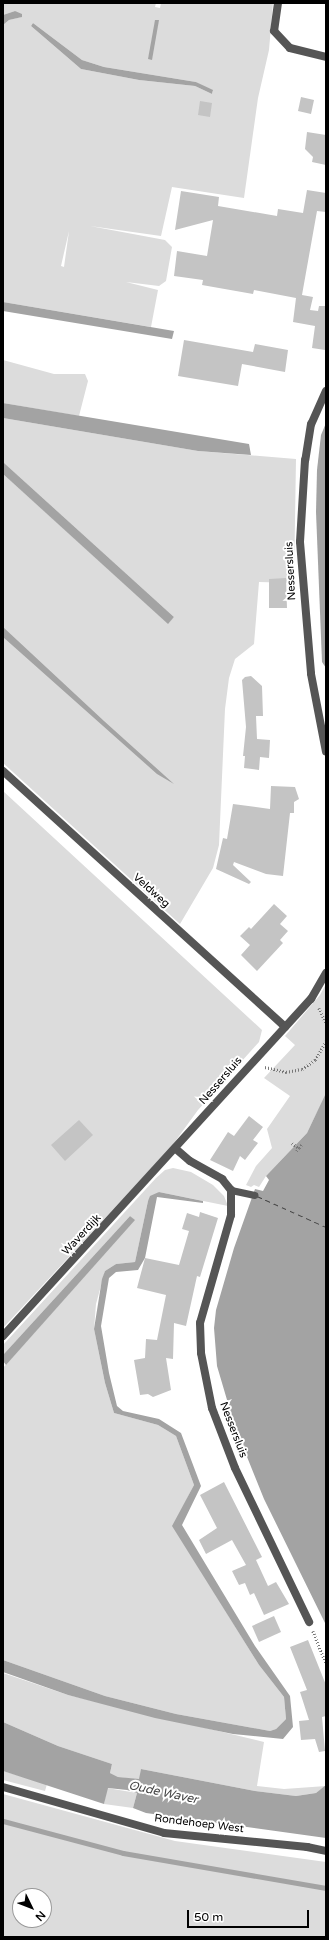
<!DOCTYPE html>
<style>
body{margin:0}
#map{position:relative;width:329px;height:1940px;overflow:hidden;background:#fff;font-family:"Varela Round",sans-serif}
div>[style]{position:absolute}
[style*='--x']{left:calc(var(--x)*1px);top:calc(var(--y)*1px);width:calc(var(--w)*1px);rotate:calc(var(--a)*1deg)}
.green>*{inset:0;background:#dcdcdc}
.water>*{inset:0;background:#a3a3a3}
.stream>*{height:5px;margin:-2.5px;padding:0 2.5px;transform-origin:2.5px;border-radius:2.5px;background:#a3a3a3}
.ferry>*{height:1px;margin-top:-0.5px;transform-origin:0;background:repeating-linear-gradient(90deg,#444 0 5px,transparent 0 9px)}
.building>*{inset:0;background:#c4c4c4}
.path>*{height:2.5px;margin-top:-1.25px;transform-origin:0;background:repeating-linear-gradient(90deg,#777 0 1px,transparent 0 3px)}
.service>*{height:7px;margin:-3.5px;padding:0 3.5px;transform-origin:3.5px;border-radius:3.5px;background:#555}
.minor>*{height:8px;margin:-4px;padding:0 4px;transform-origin:4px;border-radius:4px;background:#555}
span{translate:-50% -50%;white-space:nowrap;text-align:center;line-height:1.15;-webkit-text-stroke:4px #fff;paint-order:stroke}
.street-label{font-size:11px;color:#000}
.water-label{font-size:12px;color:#444;font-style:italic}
.frame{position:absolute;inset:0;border:4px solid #000;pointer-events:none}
.north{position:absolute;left:12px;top:1888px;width:40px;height:40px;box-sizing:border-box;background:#fff;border:1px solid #999;border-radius:50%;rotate:133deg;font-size:11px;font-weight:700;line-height:16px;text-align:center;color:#000}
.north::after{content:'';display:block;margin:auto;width:14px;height:18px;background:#000;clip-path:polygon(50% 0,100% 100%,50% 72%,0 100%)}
.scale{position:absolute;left:187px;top:1910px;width:122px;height:18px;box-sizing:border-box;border:2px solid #000;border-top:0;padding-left:5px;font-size:12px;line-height:14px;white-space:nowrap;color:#000;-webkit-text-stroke:3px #fff;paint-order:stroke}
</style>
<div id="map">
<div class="green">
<div style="clip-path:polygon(evenodd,3px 3px,156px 3px,155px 7px,160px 8px,161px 3px,273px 3px,269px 50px,258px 98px,244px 198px,172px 187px,161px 236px,90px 226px,165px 240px,172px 247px,166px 281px,159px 286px,126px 282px,158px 290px,151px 327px,3px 302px,3px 25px,9px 20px,21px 17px,15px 11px,3px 15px,3px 3px,33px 23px,82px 60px,104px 67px,196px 82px,213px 91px,212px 94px,195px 86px,139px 80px,81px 69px,31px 26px,33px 23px,3px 3px,69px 231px,64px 267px,61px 266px,69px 231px)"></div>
<div style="clip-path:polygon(3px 360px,54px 374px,85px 374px,88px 381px,79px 416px,3px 403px)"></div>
<div style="clip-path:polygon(3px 418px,198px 451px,296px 459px,294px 583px,259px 582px,254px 644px,235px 659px,229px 678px,225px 709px,219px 845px,213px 868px,180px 924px,3px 763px,3px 474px,168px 623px,174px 617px,3px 462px)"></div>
<div style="clip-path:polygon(3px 791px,262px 1030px,259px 1042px,198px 1110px,171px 1147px,3px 1328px)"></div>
<div style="clip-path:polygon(326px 984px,326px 1094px,307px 1133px,266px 1176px,259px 1187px,254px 1185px,251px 1187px,246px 1185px,256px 1166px,272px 1148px,267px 1129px,290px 1096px,264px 1078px,295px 1045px,285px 1036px,320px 995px)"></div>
<div style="clip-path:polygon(173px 1168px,191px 1172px,213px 1185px,224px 1196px,228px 1206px,159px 1192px,148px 1201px,135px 1262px,116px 1264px,105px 1271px,96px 1304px,94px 1329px,105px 1383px,114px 1413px,158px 1425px,176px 1436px,194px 1485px,173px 1526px,259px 1665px,284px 1697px,286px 1719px,276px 1729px,270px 1731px,176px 1714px,105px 1696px,3px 1660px,3px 1368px,134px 1220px,130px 1216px,3px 1355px,3px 1345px,156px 1178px,165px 1170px)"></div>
<div style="clip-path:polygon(3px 1673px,68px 1695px,264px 1742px,257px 1786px,284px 1789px,326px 1786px,316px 1793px,296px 1796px,255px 1791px,141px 1769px,140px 1780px,118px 1777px,110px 1773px,112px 1764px,58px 1746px,3px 1722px)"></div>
<div style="clip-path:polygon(3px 1771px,47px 1784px,45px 1791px,3px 1780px)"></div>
<div style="clip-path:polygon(107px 1788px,137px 1793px,133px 1808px,104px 1804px)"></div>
<div style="clip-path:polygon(evenodd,3px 1794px,175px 1841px,326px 1862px,326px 1937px,3px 1937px,3px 1794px,20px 1896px,44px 1896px,44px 1920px,20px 1920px,20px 1896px)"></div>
</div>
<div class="water">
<div style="clip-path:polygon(15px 11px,22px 14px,22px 17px,9px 20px,3px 25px,3px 15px)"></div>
<div style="clip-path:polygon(155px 20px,159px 20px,152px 60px,148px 59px)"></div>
<div style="clip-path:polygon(33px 23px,82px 60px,104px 67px,196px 82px,213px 90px,212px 94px,195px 86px,139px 80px,81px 69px,31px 26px)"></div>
<div style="clip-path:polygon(3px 302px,174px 331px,172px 339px,3px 311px)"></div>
<div style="clip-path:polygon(3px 403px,249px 444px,251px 455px,198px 451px,3px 418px)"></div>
<div style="clip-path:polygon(326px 423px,326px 668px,322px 662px,316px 512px,317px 470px,321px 435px)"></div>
<div style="clip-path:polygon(3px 462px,174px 617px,168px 624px,3px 474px)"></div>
<div style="clip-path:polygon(3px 627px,104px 721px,174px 784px,157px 774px,3px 637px)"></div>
<div style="clip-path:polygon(326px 1093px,326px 1625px,264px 1499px,235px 1427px,217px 1366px,214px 1328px,216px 1310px,234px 1248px,255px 1189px,263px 1191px,269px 1180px,266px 1176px,307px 1133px)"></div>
<div style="clip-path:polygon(159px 1192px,203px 1201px,203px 1203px,157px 1197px,145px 1258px,138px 1270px,116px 1272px,109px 1278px,101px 1326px,109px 1373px,117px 1406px,123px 1411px,159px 1419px,181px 1433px,201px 1486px,182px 1525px,255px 1646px,290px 1696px,293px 1727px,283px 1739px,233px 1734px,155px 1718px,68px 1695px,3px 1672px,3px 1660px,105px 1696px,176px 1714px,270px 1731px,276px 1729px,286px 1719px,284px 1697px,259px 1665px,172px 1526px,194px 1485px,176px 1436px,158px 1425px,114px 1413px,105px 1383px,94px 1329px,102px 1279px,105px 1271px,116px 1264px,135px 1262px,148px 1201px,150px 1196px)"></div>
<div style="clip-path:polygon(130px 1216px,135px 1220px,6px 1365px,3px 1361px,3px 1355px)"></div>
<div style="clip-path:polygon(3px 1722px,58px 1746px,112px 1764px,110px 1773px,118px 1777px,139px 1779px,141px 1769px,255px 1791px,296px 1796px,316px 1793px,326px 1785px,326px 1838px,146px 1813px,133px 1808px,137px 1793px,127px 1790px,108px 1788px,104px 1804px,3px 1771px)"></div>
</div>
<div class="stream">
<div style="--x:3;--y:1821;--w:124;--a:14.9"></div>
<div style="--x:123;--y:1853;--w:206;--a:9.8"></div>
</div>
<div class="ferry">
<div style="--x:257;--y:1196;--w:76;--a:24.2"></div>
</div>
<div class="building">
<div style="clip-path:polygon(301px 97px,314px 100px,311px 114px,298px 111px)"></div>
<div style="clip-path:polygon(200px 101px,212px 103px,210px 117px,198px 115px)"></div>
<div style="clip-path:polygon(307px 132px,326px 135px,326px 165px,312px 162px,313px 157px,305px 149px)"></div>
<div style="clip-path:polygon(307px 190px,326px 193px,326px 212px,317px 211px,302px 295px,313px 297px,310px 310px,318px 311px,319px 306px,326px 306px,325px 350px,312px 348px,315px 326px,293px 322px,296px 298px,254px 290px,253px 294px,202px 285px,203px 280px,174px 276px,177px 251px,207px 256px,213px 220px,175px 230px,181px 191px,219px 197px,218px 206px,277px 216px,278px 209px,303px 213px)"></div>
<div style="clip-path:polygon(184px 340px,253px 352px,255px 344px,288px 350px,285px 372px,242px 364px,238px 386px,178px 376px)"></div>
<div style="clip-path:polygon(286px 578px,287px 608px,269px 608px,269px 579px)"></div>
<div style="clip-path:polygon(251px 676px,262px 686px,263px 716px,256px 716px,257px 739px,270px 740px,269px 758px,260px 757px,259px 770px,244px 768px,245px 756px,243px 756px,246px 727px,242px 680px,245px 677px)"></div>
<div style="clip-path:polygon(271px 786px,295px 787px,299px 799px,294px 802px,294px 813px,290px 813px,283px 876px,266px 874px,234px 862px,233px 865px,251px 882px,249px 884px,216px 869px,223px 838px,227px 839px,233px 804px,270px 809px)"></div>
<div style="clip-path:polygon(274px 904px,287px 916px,280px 924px,288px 931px,280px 940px,283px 943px,257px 971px,241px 955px,250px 945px,240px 936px,249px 927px,251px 929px)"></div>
<div style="clip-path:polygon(249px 1116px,263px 1127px,253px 1140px,258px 1143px,245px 1160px,240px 1156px,233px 1171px,210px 1160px,228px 1132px,234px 1136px)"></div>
<div style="clip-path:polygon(79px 1120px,93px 1135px,65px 1161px,51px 1145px)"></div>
<div style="clip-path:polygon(200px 1212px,218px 1218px,200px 1277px,197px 1276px,186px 1326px,174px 1323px,173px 1359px,166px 1358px,171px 1390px,153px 1397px,148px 1394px,140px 1395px,134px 1360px,145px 1358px,146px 1339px,157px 1340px,166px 1295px,137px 1288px,145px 1258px,179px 1265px,189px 1231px,182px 1229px,187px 1213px,199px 1217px)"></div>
<div style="clip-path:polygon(224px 1482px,262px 1557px,252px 1562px,256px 1560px,268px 1586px,276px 1582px,289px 1604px,264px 1615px,254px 1593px,250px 1595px,245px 1583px,239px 1585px,232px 1571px,246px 1565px,232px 1540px,206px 1554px,199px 1540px,217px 1528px,200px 1495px)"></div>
<div style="clip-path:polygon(274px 1616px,281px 1632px,259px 1642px,252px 1626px)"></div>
<div style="clip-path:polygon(308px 1640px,326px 1685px,326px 1716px,322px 1717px,325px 1751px,319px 1752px,315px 1739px,301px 1740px,299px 1721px,309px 1720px,300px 1692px,307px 1690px,290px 1647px)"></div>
</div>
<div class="path">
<div style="--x:319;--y:1008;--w:17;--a:65"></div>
<div style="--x:265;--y:1067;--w:22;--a:13"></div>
<div style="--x:286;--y:1072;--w:16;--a:-11"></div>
<div style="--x:302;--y:1069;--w:16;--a:-35"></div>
<div style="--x:315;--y:1060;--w:22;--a:-60"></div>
<div style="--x:292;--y:1143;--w:9;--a:36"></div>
<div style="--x:299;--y:1148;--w:4;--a:124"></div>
<div style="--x:299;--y:1148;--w:5;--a:-53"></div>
<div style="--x:313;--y:1631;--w:35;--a:68"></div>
</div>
<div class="service">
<div style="--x:231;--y:1190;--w:24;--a:12"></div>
</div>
<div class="minor">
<div style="--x:278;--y:3;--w:28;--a:98"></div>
<div style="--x:274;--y:31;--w:23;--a:47"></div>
<div style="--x:290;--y:48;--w:37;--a:14"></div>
<div style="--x:326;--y:391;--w:36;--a:114"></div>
<div style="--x:311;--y:424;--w:36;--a:99"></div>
<div style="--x:305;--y:460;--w:82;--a:93.5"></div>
<div style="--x:300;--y:542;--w:132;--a:85.2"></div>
<div style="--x:311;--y:674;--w:79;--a:79.1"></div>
<div style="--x:3;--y:771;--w:381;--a:42.2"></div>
<div style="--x:176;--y:1149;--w:18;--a:41"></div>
<div style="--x:190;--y:1161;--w:37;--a:29"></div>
<div style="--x:222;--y:1179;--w:14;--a:51"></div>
<div style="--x:231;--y:1190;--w:25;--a:90"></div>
<div style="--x:231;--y:1215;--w:112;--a:106"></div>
<div style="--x:200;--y:1323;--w:30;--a:88"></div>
<div style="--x:201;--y:1353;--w:56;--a:78.7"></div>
<div style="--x:212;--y:1408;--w:64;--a:69"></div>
<div style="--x:235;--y:1468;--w:171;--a:64.3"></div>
<div style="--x:3;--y:1336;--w:457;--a:-47.6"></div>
<div style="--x:311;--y:999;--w:30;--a:-60"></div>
<div style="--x:3;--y:1787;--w:167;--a:15.9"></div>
<div style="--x:164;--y:1833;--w:144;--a:5.6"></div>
<div style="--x:307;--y:1847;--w:19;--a:12"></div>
</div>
<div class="street-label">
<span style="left:291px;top:571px;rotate:-93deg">Nessersluis</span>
<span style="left:151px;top:891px;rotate:42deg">Veldweg</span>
<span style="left:221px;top:1081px;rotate:-49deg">Nessersluis</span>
<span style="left:82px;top:1235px;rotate:-47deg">Waverdijk</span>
<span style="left:233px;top:1430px;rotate:69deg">Nessersluis</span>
<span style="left:199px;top:1824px;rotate:7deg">Rondehoep West</span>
</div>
<div class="water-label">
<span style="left:163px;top:1793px;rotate:12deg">Oude Waver</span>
</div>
<div class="frame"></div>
<div class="north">N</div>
<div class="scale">50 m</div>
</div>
